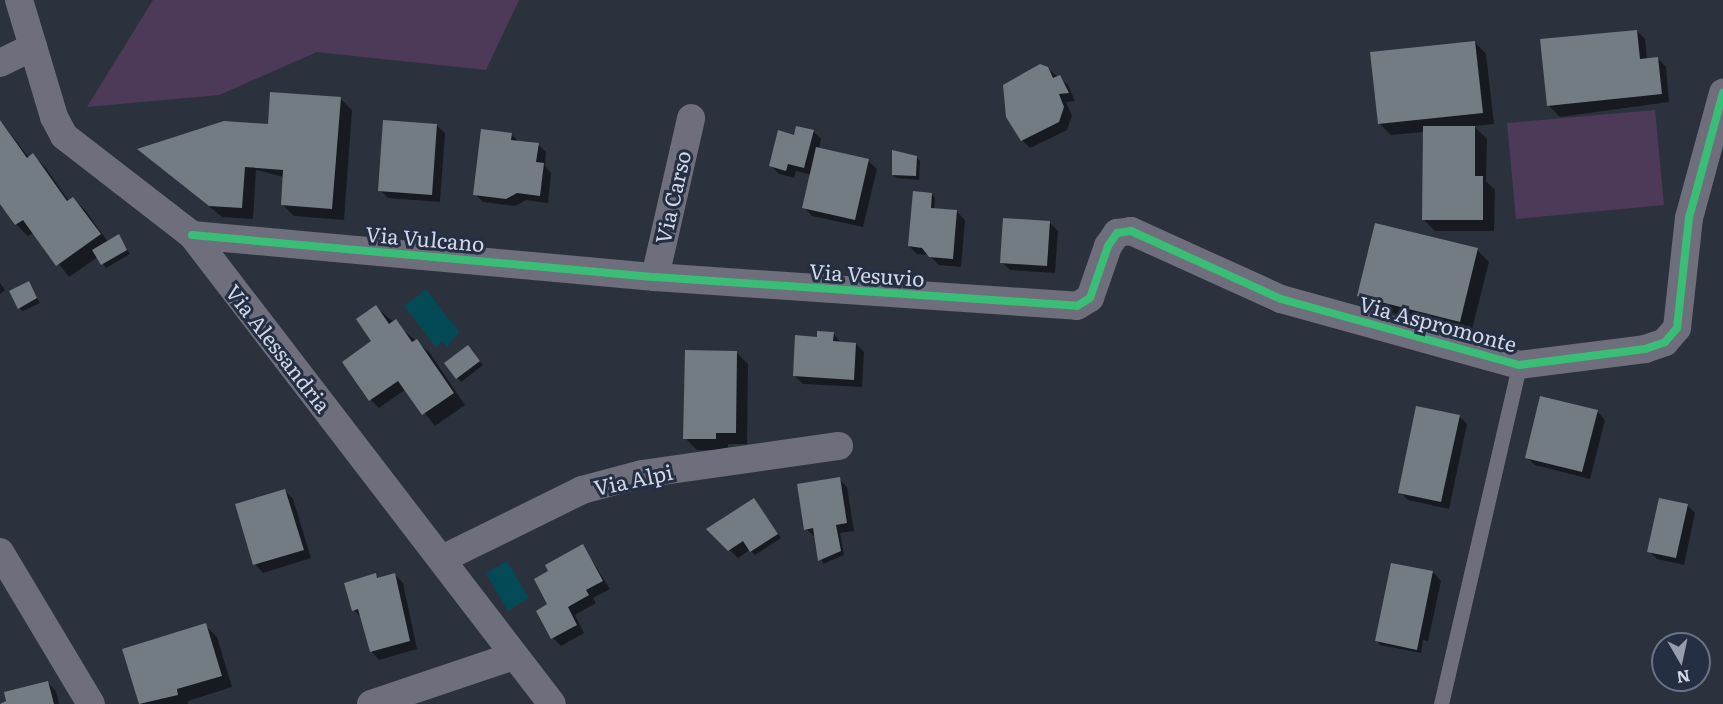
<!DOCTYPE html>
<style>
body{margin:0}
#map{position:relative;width:1723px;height:704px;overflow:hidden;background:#2c323d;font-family:Literata,serif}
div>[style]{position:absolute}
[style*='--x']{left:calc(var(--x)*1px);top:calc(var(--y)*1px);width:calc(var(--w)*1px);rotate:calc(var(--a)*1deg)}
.green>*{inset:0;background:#4d3a58}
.water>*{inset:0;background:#044956}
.shadow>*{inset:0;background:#0007}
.building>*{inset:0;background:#737b83}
.service>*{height:15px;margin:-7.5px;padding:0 7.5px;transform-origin:7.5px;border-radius:7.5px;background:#6e6e7c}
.minor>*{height:28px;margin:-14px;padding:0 14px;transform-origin:14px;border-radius:14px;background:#6e6e7c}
.cycleway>*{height:8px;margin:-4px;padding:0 4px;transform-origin:4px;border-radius:4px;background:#3abd76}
span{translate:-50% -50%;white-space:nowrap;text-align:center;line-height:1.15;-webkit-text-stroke:6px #252f44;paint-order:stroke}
.street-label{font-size:21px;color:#d1d7e6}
.north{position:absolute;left:1651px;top:632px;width:60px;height:60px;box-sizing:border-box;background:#252f44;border:2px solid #6a7285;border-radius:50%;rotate:171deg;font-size:16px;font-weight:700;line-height:24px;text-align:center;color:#d1d7e6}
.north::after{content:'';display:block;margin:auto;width:21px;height:27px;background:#979dab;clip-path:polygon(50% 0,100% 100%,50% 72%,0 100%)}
</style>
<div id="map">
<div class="green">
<div style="clip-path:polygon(153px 0,519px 0,486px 70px,317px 52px,219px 95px,87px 107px)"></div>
<div style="clip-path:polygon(1655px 110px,1664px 205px,1516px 219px,1507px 123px)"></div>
</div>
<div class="water">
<div style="clip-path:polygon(426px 289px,459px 332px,447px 347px,443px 342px,436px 347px,404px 306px)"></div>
<div style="clip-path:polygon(507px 561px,529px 598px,508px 611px,486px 573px)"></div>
</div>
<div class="shadow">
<div style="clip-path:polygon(1637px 31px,1645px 39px,1647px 60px,1658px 59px,1666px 67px,1669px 102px,1560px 117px,1548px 105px)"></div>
<div style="clip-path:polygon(1475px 42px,1486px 54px,1494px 124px,1474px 126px,1487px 139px,1486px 181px,1495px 190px,1494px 231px,1435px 231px,1423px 219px,1424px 132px,1391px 135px,1379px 123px)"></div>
<div style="clip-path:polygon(1047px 68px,1068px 85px,1075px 101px,1066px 102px,1072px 116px,1067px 130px,1030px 148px,1022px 140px)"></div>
<div style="clip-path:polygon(340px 98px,352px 110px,344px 220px,294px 216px,282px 204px,284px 177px,256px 170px,253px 219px,222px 217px,140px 149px,269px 126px)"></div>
<div style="clip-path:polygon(0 120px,29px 158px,33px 155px,45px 167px,69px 201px,73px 198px,85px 210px,108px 242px,118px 236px,130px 254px,106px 268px,98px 257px,69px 277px,34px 232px,28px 236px,16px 224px,0 201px)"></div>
<div style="clip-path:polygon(436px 125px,445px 133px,440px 202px,388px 198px,380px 190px)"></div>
<div style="clip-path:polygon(813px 131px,821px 139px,819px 149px,868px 161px,877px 169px,863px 227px,812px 216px,804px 207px,811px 175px,796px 171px,794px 178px,779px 174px,771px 166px,795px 136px)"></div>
<div style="clip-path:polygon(511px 134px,519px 142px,538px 144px,546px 152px,545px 166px,551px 173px,548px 203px,526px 200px,515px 206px,483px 202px,475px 194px)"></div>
<div style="clip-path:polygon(916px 157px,920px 161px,919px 180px,897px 178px,893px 175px)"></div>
<div style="clip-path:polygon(932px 194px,935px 198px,934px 210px,957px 212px,965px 220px,961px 267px,939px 265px,929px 255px,917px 254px,909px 246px)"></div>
<div style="clip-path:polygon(1050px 223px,1058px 231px,1055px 273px,1010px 270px,1002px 262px)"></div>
<div style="clip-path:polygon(1477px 250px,1489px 262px,1471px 333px,1371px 308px,1359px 296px)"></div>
<div style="clip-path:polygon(0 283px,5px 290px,0 294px)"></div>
<div style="clip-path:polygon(28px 283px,40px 303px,23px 311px,19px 308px)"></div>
<div style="clip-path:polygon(376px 307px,429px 352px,465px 405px,435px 426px,406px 389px,379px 408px,371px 400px,344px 362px,377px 349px)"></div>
<div style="clip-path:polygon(833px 333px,841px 343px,856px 344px,864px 352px,862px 387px,803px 384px,794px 375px,818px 338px)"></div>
<div style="clip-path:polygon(472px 351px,483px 365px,461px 382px,446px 364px)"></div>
<div style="clip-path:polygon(736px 352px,748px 364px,747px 444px,728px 444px,728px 451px,697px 450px,685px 438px)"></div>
<div style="clip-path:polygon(1597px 411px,1605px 420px,1590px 479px,1535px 465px,1526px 457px)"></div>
<div style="clip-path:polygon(1459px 416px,1467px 424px,1449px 509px,1408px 500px,1400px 492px)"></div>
<div style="clip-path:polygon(839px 479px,847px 487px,854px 531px,840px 533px,844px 555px,823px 564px,815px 537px,806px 529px)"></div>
<div style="clip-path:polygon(285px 491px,293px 499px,311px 558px,263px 573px,255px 564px)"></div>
<div style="clip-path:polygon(754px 499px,781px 538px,755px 555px,750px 550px,738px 558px,709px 529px)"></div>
<div style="clip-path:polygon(1687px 505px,1695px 513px,1684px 565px,1657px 559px,1649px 551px)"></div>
<div style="clip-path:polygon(583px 546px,610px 589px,593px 598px,596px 603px,575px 615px,584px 633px,561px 646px,553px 638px,550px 572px)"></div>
<div style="clip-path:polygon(1433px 572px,1441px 581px,1428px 641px,1423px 640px,1421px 653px,1380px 645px,1377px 641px)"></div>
<div style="clip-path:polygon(376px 575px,379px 579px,395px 575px,403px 583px,417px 649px,379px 660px,371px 651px,362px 618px,354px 610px)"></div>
<div style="clip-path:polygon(205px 625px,217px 637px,232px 687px,188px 701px,188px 704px,141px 704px,124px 650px)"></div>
<div style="clip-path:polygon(48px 683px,56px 691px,59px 704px,1px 704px)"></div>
</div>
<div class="building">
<div style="clip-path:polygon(1637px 30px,1640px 59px,1658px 57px,1662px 94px,1547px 106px,1540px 39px)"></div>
<div style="clip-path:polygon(1475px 41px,1483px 113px,1378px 124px,1370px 52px)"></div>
<div style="clip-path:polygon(1040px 64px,1048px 67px,1053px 78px,1060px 75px,1069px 93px,1059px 94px,1064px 107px,1059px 122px,1021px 141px,1006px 117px,1003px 85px)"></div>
<div style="clip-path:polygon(270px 92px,341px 97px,332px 209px,281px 205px,283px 170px,245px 167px,242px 208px,209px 206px,137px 149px,224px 121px,268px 124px)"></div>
<div style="clip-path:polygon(0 120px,27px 158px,33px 153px,67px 201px,73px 197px,101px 234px,56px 266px,23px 220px,15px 225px,0 204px)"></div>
<div style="clip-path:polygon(383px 120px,437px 124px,432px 195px,378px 191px)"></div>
<div style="clip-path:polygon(796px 126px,814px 130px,804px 168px,788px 164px,786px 171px,769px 166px,778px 130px,794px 135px)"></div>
<div style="clip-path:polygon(1423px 126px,1475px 126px,1475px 176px,1483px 176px,1483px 220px,1422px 220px)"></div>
<div style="clip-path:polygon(481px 129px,512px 133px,511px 140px,539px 143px,536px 162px,544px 163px,540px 196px,517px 193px,506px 199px,473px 195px)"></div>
<div style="clip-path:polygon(816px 147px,869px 159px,855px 220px,802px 208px)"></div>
<div style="clip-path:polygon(892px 150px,917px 156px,916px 176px,892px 175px)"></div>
<div style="clip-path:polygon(913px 191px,932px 193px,931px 208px,957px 210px,953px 259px,929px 257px,922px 248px,908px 246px)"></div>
<div style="clip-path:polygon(1003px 218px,1050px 221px,1047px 266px,1000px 263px)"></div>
<div style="clip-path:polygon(1375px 223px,1478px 248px,1460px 322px,1357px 296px)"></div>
<div style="clip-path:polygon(119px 234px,127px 250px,101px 265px,92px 250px)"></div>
<div style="clip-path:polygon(29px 281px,37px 298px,18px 309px,9px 291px)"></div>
<div style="clip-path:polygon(376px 305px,389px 324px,396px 319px,412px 342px,417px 339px,454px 393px,422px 415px,398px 381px,369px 401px,342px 362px,371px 341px,356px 319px)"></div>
<div style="clip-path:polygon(817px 331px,834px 332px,833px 341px,856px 343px,854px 380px,793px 376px,795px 335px,817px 337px)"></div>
<div style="clip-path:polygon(468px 345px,480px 361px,456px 379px,444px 363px)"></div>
<div style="clip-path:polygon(685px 350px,737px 351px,736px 433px,716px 433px,716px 439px,683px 439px)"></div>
<div style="clip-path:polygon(1540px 396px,1598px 410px,1582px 472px,1525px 458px)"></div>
<div style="clip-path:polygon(1416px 406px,1460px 415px,1441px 502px,1398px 493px)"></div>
<div style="clip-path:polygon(840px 477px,847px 523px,836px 525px,841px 551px,818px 561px,813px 528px,804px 530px,797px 484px)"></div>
<div style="clip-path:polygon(285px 489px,304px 550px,253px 565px,235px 504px)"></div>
<div style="clip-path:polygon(754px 498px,778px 534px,750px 552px,743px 541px,728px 551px,706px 529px)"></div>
<div style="clip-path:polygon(1659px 498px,1688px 504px,1676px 558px,1647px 552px)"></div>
<div style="clip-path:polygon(583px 544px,603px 581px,586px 590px,589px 595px,568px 607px,577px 625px,551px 639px,536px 611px,547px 604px,534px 579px,548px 571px,545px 565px)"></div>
<div style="clip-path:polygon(1391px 563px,1433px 571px,1417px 650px,1375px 641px)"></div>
<div style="clip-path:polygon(376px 573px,377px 578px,395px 573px,410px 641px,370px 652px,358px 609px,352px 611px,344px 583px)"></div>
<div style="clip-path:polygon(206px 623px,222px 676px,177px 689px,178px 695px,139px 704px,122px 649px)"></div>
<div style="clip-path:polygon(48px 681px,54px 704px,0 704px,6px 701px,4px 692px)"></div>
</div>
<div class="service">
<div style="--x:1441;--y:704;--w:348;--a:-77"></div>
</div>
<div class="minor">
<div style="--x:19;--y:0;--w:122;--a:73.3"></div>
<div style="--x:54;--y:117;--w:21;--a:62"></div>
<div style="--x:64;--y:136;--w:162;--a:37.7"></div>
<div style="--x:192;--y:235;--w:591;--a:52.49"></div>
<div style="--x:0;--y:63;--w:37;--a:-26"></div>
<div style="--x:192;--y:235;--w:465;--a:5.2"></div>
<div style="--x:655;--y:277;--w:423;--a:3.9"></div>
<div style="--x:1077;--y:306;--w:15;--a:-32"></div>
<div style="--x:1090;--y:298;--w:55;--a:-70.9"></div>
<div style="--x:1108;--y:246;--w:16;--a:-55"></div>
<div style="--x:1117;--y:233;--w:14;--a:-8"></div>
<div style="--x:1131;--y:231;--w:165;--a:24.4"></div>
<div style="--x:1281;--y:299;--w:247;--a:15.5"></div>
<div style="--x:1519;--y:365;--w:127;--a:-7.2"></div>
<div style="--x:1645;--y:349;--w:21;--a:-19"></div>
<div style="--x:1665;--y:342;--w:18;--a:-49"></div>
<div style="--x:1677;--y:328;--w:111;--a:-83.8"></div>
<div style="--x:1689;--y:218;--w:130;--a:-74.8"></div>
<div style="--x:655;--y:277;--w:163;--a:-77.2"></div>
<div style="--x:0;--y:552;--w:177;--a:59.1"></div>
<div style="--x:442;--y:559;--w:156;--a:-26.2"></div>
<div style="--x:582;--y:490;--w:62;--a:-14.9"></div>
<div style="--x:642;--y:474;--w:199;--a:-8.1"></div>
<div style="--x:371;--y:704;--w:151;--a:-18.6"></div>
</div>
<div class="cycleway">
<div style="--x:192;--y:235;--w:465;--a:5.2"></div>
<div style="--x:655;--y:277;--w:423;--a:3.9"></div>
<div style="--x:1077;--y:306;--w:15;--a:-32"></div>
<div style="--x:1090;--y:298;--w:55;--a:-70.9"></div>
<div style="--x:1108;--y:246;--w:16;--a:-55"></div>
<div style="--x:1117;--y:233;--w:14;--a:-8"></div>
<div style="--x:1131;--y:231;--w:165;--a:24.4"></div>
<div style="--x:1281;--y:299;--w:247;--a:15.5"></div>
<div style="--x:1519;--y:365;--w:127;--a:-7.2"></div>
<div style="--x:1645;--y:349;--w:21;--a:-19"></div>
<div style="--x:1665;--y:342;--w:18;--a:-49"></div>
<div style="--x:1677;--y:328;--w:111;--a:-83.8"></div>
<div style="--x:1689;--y:218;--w:130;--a:-74.8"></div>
</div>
<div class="street-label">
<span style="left:672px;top:197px;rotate:-77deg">Via Carso</span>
<span style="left:425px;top:238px;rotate:5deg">Via Vulcano</span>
<span style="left:867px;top:274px;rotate:4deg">Via Vesuvio</span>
<span style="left:1438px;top:323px;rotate:15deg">Via Aspromonte</span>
<span style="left:279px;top:348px;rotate:52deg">Via Alessandria</span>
<span style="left:633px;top:479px;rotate:-12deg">Via Alpi</span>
</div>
<div class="north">N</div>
</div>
